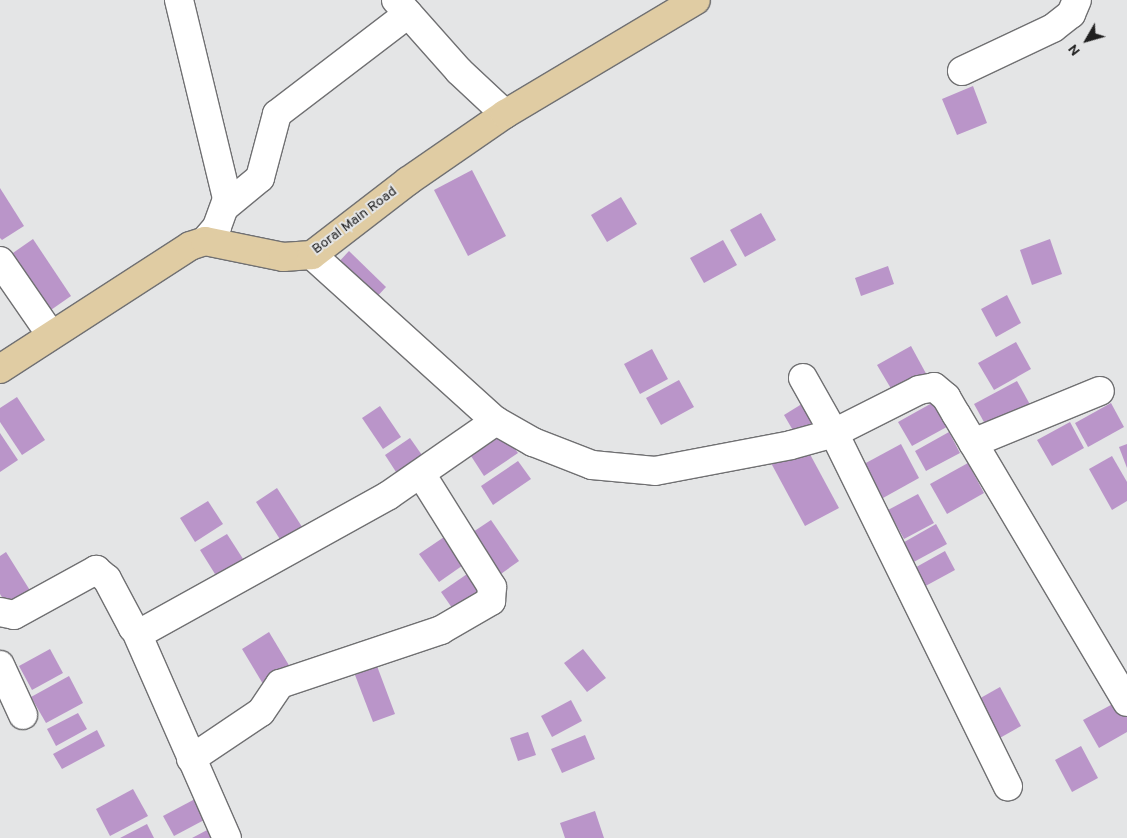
<!DOCTYPE html>
<style>
body{margin:0}
#map{position:relative;width:1127px;height:838px;overflow:hidden;background:#e4e5e6;font-family:Overpass,sans-serif}
div>[style]{position:absolute}
[style*='--x']{left:calc(var(--x)*1px);top:calc(var(--y)*1px);width:calc(var(--w)*1px);rotate:calc(var(--a)*1deg)}
.building>*{inset:0;background:#ba95c9}
.roads{filter:drop-shadow(1px 0 #707072) drop-shadow(-1px 0 #707072) drop-shadow(0 1px #707072) drop-shadow(0 -1px #707072)}
.minor>*{height:28px;margin:-14px;padding:0 14px;transform-origin:14px;border-radius:14px;background:#fff}
.major>*{height:28px;margin:-14px;padding:0 14px;transform-origin:14px;border-radius:14px;background:#e0cca3}
span{translate:-50% -50%;white-space:nowrap;text-align:center;line-height:1.15;-webkit-text-stroke:4px #e4e5e6;paint-order:stroke}
.street-label{font-size:14px;color:#202020}
.north{position:absolute;left:1062px;top:15px;width:50px;height:50px;-webkit-text-stroke:4px #e4e5e6;paint-order:stroke;rotate:232deg;font-size:14px;font-weight:700;line-height:20px;text-align:center;color:#202020}
.north::after{content:'';display:block;margin:auto;width:18px;height:22px;background:#202020;clip-path:polygon(50% 0,100% 100%,50% 72%,0 100%)}
</style>
<div id="map">
<div class="building">
<div style="clip-path:polygon(973px 86px,987px 123px,957px 135px,942px 99px)"></div>
<div style="clip-path:polygon(472px 170px,506px 236px,468px 256px,434px 190px)"></div>
<div style="clip-path:polygon(0 188px,24px 226px,2px 240px,0 238px)"></div>
<div style="clip-path:polygon(621px 197px,637px 224px,607px 242px,591px 215px)"></div>
<div style="clip-path:polygon(761px 213px,776px 240px,745px 257px,730px 230px)"></div>
<div style="clip-path:polygon(33px 239px,71px 296px,48px 312px,10px 255px)"></div>
<div style="clip-path:polygon(1050px 239px,1062px 274px,1032px 285px,1020px 250px)"></div>
<div style="clip-path:polygon(723px 240px,737px 265px,704px 283px,690px 258px)"></div>
<div style="clip-path:polygon(349px 251px,386px 287px,373px 301px,336px 265px)"></div>
<div style="clip-path:polygon(888px 266px,894px 284px,861px 296px,855px 278px)"></div>
<div style="clip-path:polygon(1007px 295px,1021px 323px,996px 337px,981px 309px)"></div>
<div style="clip-path:polygon(1016px 342px,1031px 369px,994px 390px,978px 363px)"></div>
<div style="clip-path:polygon(911px 346px,929px 379px,896px 397px,877px 365px)"></div>
<div style="clip-path:polygon(652px 349px,668px 379px,640px 394px,624px 364px)"></div>
<div style="clip-path:polygon(679px 380px,694px 407px,661px 425px,646px 398px)"></div>
<div style="clip-path:polygon(1017px 381px,1033px 410px,990px 433px,974px 404px)"></div>
<div style="clip-path:polygon(17px 397px,45px 440px,22px 455px,0 422px,0 408px)"></div>
<div style="clip-path:polygon(941px 398px,954px 423px,912px 446px,898px 422px)"></div>
<div style="clip-path:polygon(805px 402px,819px 427px,798px 439px,784px 415px)"></div>
<div style="clip-path:polygon(1111px 403px,1124px 427px,1088px 447px,1075px 423px)"></div>
<div style="clip-path:polygon(380px 406px,401px 437px,383px 449px,362px 418px)"></div>
<div style="clip-path:polygon(1070px 422px,1084px 448px,1052px 466px,1037px 440px)"></div>
<div style="clip-path:polygon(949px 432px,960px 453px,926px 471px,915px 451px)"></div>
<div style="clip-path:polygon(0 433px,18px 460px,0 472px)"></div>
<div style="clip-path:polygon(504px 434px,518px 453px,484px 476px,471px 456px)"></div>
<div style="clip-path:polygon(410px 438px,424px 458px,398px 475px,385px 455px)"></div>
<div style="clip-path:polygon(901px 444px,919px 478px,883px 498px,864px 464px)"></div>
<div style="clip-path:polygon(1127px 444px,1127px 468px,1119px 447px)"></div>
<div style="clip-path:polygon(805px 445px,839px 508px,805px 526px,771px 463px)"></div>
<div style="clip-path:polygon(1112px 456px,1127px 482px,1127px 501px,1112px 510px,1089px 469px)"></div>
<div style="clip-path:polygon(518px 461px,531px 479px,493px 505px,481px 486px)"></div>
<div style="clip-path:polygon(968px 463px,984px 493px,947px 514px,930px 484px)"></div>
<div style="clip-path:polygon(277px 488px,306px 533px,285px 547px,256px 502px)"></div>
<div style="clip-path:polygon(918px 494px,934px 523px,904px 539px,888px 510px)"></div>
<div style="clip-path:polygon(208px 501px,223px 524px,195px 542px,180px 518px)"></div>
<div style="clip-path:polygon(491px 520px,519px 561px,498px 576px,470px 534px)"></div>
<div style="clip-path:polygon(936px 524px,947px 544px,910px 564px,899px 545px)"></div>
<div style="clip-path:polygon(450px 533px,469px 561px,439px 582px,419px 554px)"></div>
<div style="clip-path:polygon(227px 534px,247px 565px,220px 582px,200px 550px)"></div>
<div style="clip-path:polygon(945px 551px,955px 570px,920px 589px,911px 570px)"></div>
<div style="clip-path:polygon(6px 552px,31px 592px,8px 607px,0 594px,0 556px)"></div>
<div style="clip-path:polygon(470px 572px,489px 598px,459px 618px,441px 592px)"></div>
<div style="clip-path:polygon(269px 632px,290px 667px,263px 684px,242px 649px)"></div>
<div style="clip-path:polygon(50px 649px,63px 673px,32px 690px,19px 666px)"></div>
<div style="clip-path:polygon(583px 649px,606px 678px,587px 692px,564px 663px)"></div>
<div style="clip-path:polygon(377px 666px,395px 714px,373px 722px,355px 675px)"></div>
<div style="clip-path:polygon(69px 676px,83px 703px,46px 723px,31px 697px)"></div>
<div style="clip-path:polygon(1000px 687px,1021px 726px,998px 739px,977px 700px)"></div>
<div style="clip-path:polygon(1122px 699px,1127px 708px,1127px 732px,1099px 748px,1083px 720px)"></div>
<div style="clip-path:polygon(571px 700px,582px 721px,552px 737px,541px 716px)"></div>
<div style="clip-path:polygon(78px 713px,87px 729px,56px 746px,47px 729px)"></div>
<div style="clip-path:polygon(97px 730px,105px 746px,62px 769px,53px 754px)"></div>
<div style="clip-path:polygon(528px 732px,536px 755px,518px 761px,510px 738px)"></div>
<div style="clip-path:polygon(585px 735px,595px 759px,562px 773px,551px 749px)"></div>
<div style="clip-path:polygon(1081px 746px,1098px 778px,1072px 792px,1055px 760px)"></div>
<div style="clip-path:polygon(133px 789px,148px 816px,110px 836px,96px 809px)"></div>
<div style="clip-path:polygon(195px 799px,206px 819px,174px 836px,163px 816px)"></div>
<div style="clip-path:polygon(595px 811px,604px 838px,565px 838px,560px 823px)"></div>
<div style="clip-path:polygon(147px 824px,154px 838px,120px 838px)"></div>
<div style="clip-path:polygon(209px 829px,213px 838px,192px 838px)"></div>
</div>
<div class="roads">
<div class="minor">
<div style="--x:179;--y:0;--w:205;--a:76.4"></div>
<div style="--x:227;--y:199;--w:30;--a:110"></div>
<div style="--x:217;--y:227;--w:18;--a:131"></div>
<div style="--x:396;--y:0;--w:95;--a:48.4"></div>
<div style="--x:459;--y:71;--w:63;--a:43.1"></div>
<div style="--x:962;--y:71;--w:101;--a:-25.3"></div>
<div style="--x:1053;--y:28;--w:23;--a:-38"></div>
<div style="--x:1071;--y:14;--w:15;--a:-67"></div>
<div style="--x:226;--y:206;--w:44;--a:-39.5"></div>
<div style="--x:260;--y:178;--w:66;--a:-75.1"></div>
<div style="--x:277;--y:114;--w:165;--a:-37.4"></div>
<div style="--x:312;--y:255;--w:248;--a:42.1"></div>
<div style="--x:496;--y:421;--w:43;--a:29.6"></div>
<div style="--x:533;--y:442;--w:63;--a:21.3"></div>
<div style="--x:592;--y:465;--w:63;--a:5.4"></div>
<div style="--x:655;--y:471;--w:138;--a:-10.8"></div>
<div style="--x:791;--y:445;--w:45;--a:-15.6"></div>
<div style="--x:834;--y:433;--w:95;--a:-26.8"></div>
<div style="--x:919;--y:390;--w:15;--a:-11"></div>
<div style="--x:934;--y:387;--w:16;--a:40"></div>
<div style="--x:946;--y:397;--w:20;--a:60"></div>
<div style="--x:956;--y:414;--w:335;--a:59.3"></div>
<div style="--x:0;--y:261;--w:90;--a:55.4"></div>
<div style="--x:803;--y:378;--w:63;--a:60.6"></div>
<div style="--x:834;--y:433;--w:394;--a:63.8"></div>
<div style="--x:973;--y:443;--w:137;--a:-22.3"></div>
<div style="--x:0;--y:612;--w:14;--a:12"></div>
<div style="--x:14;--y:615;--w:94;--a:-28.8"></div>
<div style="--x:96;--y:570;--w:14;--a:39"></div>
<div style="--x:107;--y:579;--w:55;--a:62"></div>
<div style="--x:133;--y:628;--w:11;--a:15"></div>
<div style="--x:144;--y:631;--w:280;--a:-29"></div>
<div style="--x:389;--y:495;--w:130;--a:-34.7"></div>
<div style="--x:136;--y:631;--w:226;--a:66.3"></div>
<div style="--x:0;--y:665;--w:55;--a:65.3"></div>
<div style="--x:191;--y:759;--w:84;--a:-33.9"></div>
<div style="--x:261;--y:712;--w:34;--a:-56"></div>
<div style="--x:280;--y:684;--w:170;--a:-18.5"></div>
<div style="--x:441;--y:630;--w:58;--a:-30.1"></div>
<div style="--x:491;--y:601;--w:14;--a:-86"></div>
<div style="--x:492;--y:587;--w:133;--a:-122.1"></div>
</div>
<div class="major">
<div style="--x:0;--y:369;--w:226;--a:-32.9"></div>
<div style="--x:190;--y:246;--w:16;--a:-18"></div>
<div style="--x:205;--y:241;--w:80;--a:11.6"></div>
<div style="--x:283;--y:257;--w:29;--a:-4"></div>
<div style="--x:312;--y:255;--w:121;--a:-37.6"></div>
<div style="--x:408;--y:181;--w:118;--a:-34.6"></div>
<div style="--x:505;--y:114;--w:222;--a:-30.8"></div>
</div>
</div>
<div class="street-label">
<span style="left:355px;top:221px;rotate:-37deg">Boral Main Road</span>
</div>
<div class="north">N</div>
</div>
